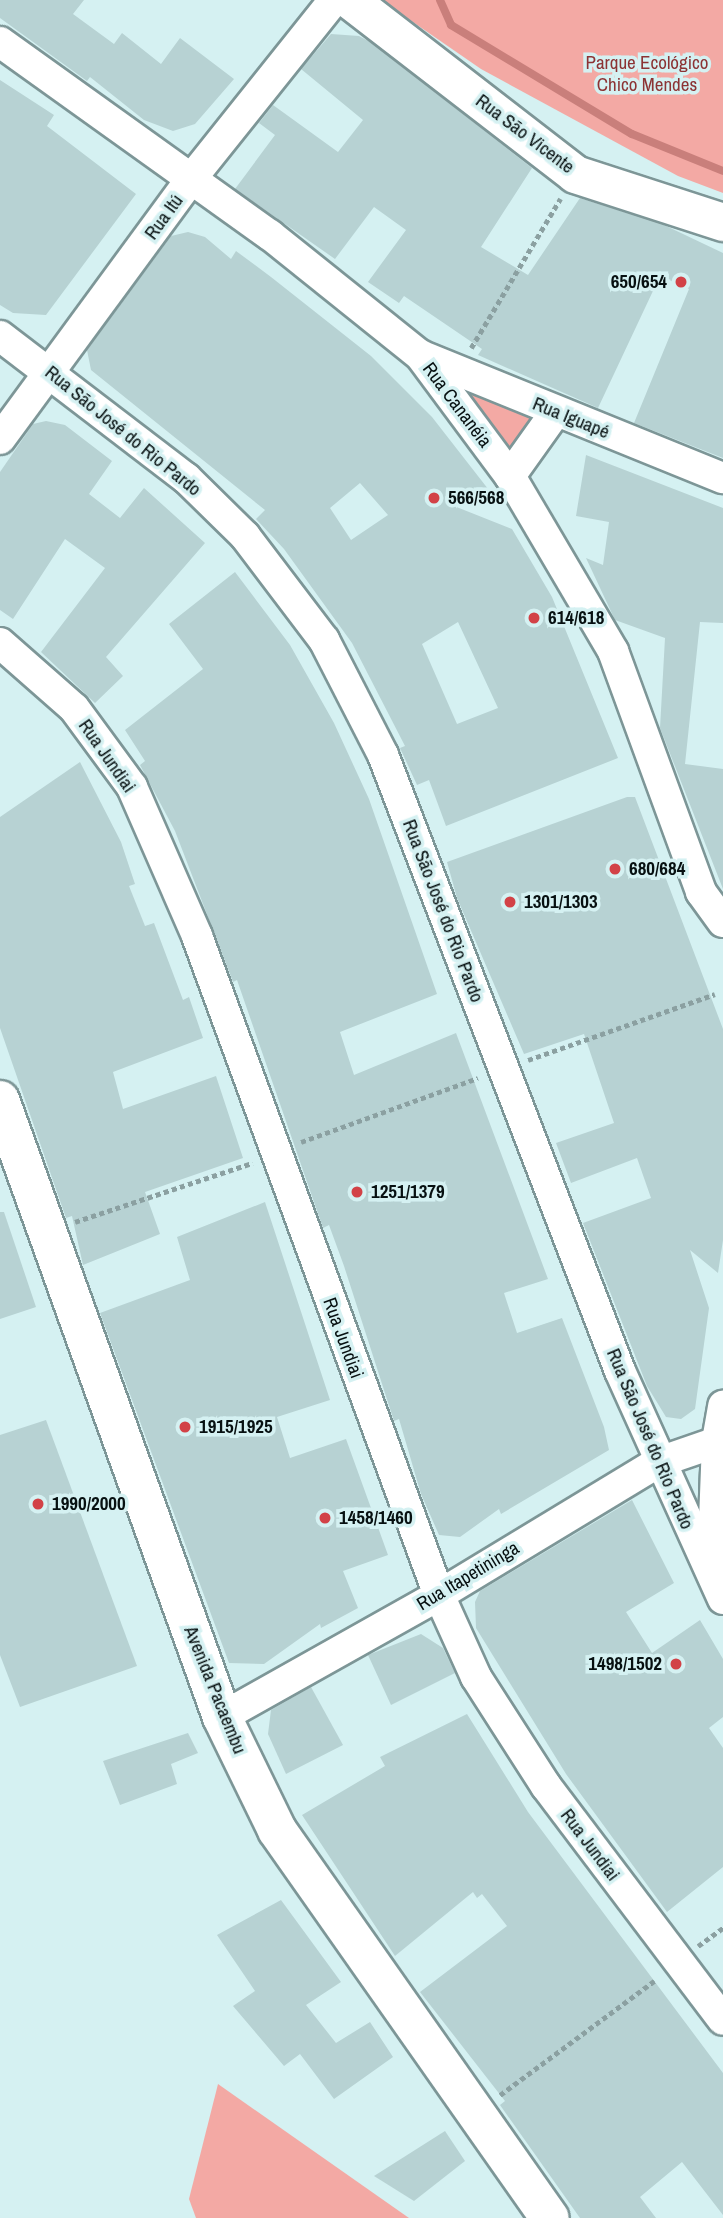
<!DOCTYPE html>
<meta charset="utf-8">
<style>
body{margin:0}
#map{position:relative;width:723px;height:2218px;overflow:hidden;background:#d5f1f2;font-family:"Archivo Narrow",sans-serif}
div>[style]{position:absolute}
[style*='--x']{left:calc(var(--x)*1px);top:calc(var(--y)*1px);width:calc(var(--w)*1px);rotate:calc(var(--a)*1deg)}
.green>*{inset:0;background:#f3a9a4}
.stream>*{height:8px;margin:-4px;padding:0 4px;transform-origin:4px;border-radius:4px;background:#c97f7b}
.building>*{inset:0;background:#b7d2d3}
.path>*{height:4.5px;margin-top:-2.25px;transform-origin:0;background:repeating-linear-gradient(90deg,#8ba0a1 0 5px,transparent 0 8.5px)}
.roads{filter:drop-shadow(2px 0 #7d9697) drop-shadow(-2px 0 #7d9697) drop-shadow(0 2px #7d9697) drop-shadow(0 -2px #7d9697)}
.minor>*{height:30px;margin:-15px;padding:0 15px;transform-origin:15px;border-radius:15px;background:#fff}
.tertiary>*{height:37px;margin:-18.5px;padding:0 18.5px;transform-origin:18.5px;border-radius:18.5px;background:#fff}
.secondary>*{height:38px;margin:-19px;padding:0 19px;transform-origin:19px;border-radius:19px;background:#fff}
.dots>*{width:19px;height:19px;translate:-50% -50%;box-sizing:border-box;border:4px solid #d5f1f2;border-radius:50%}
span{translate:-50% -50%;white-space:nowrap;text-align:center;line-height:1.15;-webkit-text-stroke:7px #d5f1f2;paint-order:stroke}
.park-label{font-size:19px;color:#8c3334}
.street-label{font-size:19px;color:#071011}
.poi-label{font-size:19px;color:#071011;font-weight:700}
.right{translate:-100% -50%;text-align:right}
.left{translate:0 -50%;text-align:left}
</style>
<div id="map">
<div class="green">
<div style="clip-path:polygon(381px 0,723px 0,723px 193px,678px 176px,481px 69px)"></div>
<div style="clip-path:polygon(463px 390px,533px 418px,509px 450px)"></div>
<div style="clip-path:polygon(218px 2084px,409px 2218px,196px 2218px,189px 2199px)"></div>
</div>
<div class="stream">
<div style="--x:440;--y:0;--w:27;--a:66"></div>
<div style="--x:451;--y:25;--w:211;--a:31.1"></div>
<div style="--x:632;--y:134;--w:98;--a:22.1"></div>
</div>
<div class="building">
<div style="clip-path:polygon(0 0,84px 0,73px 14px,114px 44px,122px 33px,161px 64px,180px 38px,234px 79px,195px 124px,173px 131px,144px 120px,90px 77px,87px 81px,0 18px)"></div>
<div style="clip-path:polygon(331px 34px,359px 36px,372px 43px,532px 168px,481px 247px,528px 275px,580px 198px,662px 224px,723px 253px,723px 458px,634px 423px,689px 289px,660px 276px,598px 408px,478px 355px,482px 349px,404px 296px,399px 303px,368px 282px,406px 230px,374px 207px,335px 259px,235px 189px,275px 135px,259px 123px,273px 105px,338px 152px,363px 120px,301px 69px)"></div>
<div style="clip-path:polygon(0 80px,54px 115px,47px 126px,136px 194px,46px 315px,13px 313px,0 305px)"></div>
<div style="clip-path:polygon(evenodd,188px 232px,205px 237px,231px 259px,236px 251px,271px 277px,371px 356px,432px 417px,499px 503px,457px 496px,454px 506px,512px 529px,552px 597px,618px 758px,446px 826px,429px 780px,417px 785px,400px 748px,405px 746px,352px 643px,284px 549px,256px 519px,265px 510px,91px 370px,87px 350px,171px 236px,188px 232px,360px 483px,388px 515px,351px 540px,330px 508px,360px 483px,188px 232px,458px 622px,498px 708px,457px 724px,422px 644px,458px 622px)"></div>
<div style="clip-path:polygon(46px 421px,65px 425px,112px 461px,89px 494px,120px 518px,144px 488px,205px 543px,106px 657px,123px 676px,95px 703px,41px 652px,105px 568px,65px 539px,13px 619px,0 610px,0 472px,33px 424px)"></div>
<div style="clip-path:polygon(586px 455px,723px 508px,723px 623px,700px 622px,685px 764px,723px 769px,723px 889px,660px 728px,665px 638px,615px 620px,586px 558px,603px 565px,609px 522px,576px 516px)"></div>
<div style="clip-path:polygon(235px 572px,290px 645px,334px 723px,369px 799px,437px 994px,340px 1032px,354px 1075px,456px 1033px,548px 1279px,504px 1293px,517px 1333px,562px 1318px,604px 1427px,609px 1450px,501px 1514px,499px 1509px,460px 1537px,439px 1535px,421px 1494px,399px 1419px,394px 1421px,344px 1266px,329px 1225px,323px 1228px,237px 980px,233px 982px,175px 831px,140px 765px,145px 761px,125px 730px,203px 669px,169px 624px)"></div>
<div style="clip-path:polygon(80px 762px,121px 842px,135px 884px,129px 886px,145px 926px,154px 923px,183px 1000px,189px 997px,203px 1038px,113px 1072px,123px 1109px,216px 1076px,243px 1158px,145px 1192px,160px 1234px,83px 1265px,72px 1216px,66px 1218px,0 1028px,0 817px)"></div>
<div style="clip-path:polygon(627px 797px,635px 797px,723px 1029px,723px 1240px,718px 1273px,690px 1250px,709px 1308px,695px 1409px,681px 1419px,666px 1417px,647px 1386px,583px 1223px,651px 1198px,637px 1158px,571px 1183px,556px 1143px,614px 1123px,584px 1034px,524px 1054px,457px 898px,447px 862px)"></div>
<div style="clip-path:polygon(265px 1202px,330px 1400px,277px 1417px,290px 1458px,346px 1439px,388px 1555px,343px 1571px,358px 1608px,321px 1628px,320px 1624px,264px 1664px,229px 1663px,100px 1313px,190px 1280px,177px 1237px)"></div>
<div style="clip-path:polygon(0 1212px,4px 1212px,36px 1307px,0 1319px)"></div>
<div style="clip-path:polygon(46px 1420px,137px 1666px,20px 1707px,0 1655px,0 1435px)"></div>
<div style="clip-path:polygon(632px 1500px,674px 1583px,626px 1612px,652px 1653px,700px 1620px,723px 1659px,723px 1717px,709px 1728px,723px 1748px,723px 1867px,667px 1912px,566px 1774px,476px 1628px,475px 1602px,480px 1591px)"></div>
<div style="clip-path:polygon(421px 1634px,443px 1648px,455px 1673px,391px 1705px,368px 1655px)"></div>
<div style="clip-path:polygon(311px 1687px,343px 1745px,286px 1774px,268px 1734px,271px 1710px)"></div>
<div style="clip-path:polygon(467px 1714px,528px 1812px,723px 2073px,723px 2215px,682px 2162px,640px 2197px,656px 2218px,580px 2218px,500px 2105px,505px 2101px,420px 1992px,507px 1926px,482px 1894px,477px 1898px,473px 1892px,395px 1956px,302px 1815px,385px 1766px,380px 1757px)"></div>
<div style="clip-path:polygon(188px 1733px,198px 1753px,171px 1764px,177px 1784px,120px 1805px,103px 1761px)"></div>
<div style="clip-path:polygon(281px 1900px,341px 1982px,306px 2005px,336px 2043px,370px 2022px,393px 2057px,334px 2099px,300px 2054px,284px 2066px,233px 2006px,255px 1991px,217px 1935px)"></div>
<div style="clip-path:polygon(445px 2131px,465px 2161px,414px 2201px,374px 2176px)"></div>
</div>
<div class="path">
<div style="--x:471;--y:348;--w:174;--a:-59.1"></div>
<div style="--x:528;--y:1060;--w:198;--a:-19.4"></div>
<div style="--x:301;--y:1142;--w:188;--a:-19.9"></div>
<div style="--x:75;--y:1222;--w:187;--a:-18.4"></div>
<div style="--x:698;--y:1946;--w:31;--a:-36"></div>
<div style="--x:500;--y:2095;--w:192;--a:-36.5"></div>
</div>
<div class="roads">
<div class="minor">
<div style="--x:0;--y:42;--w:332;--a:35.6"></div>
<div style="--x:270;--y:235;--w:192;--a:38.7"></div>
<div style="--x:420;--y:355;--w:151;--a:53.4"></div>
<div style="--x:510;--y:476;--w:203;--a:59.5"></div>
<div style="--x:613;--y:651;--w:257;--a:69.9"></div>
<div style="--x:701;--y:892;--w:37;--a:54"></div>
<div style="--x:0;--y:336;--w:234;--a:37.4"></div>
<div style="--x:186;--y:478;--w:83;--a:44.5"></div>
<div style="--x:245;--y:536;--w:131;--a:52.8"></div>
<div style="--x:324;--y:640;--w:129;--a:62.8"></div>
<div style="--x:383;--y:755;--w:660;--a:68.96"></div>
<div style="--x:620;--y:1371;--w:250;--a:65.7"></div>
<div style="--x:422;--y:356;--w:325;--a:22.1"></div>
<div style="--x:0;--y:439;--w:323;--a:-53.7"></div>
<div style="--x:191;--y:179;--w:229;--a:-51.4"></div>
<div style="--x:510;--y:476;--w:77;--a:-54.5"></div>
<div style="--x:0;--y:643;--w:98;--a:41.3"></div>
<div style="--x:74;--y:708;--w:98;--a:53.7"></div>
<div style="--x:132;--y:787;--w:163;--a:66.4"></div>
<div style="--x:197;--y:936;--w:702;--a:69.84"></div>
<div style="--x:439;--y:1595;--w:90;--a:65.7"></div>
<div style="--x:476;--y:1677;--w:130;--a:57.3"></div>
<div style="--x:546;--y:1786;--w:293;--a:52.9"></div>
<div style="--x:712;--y:1573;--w:132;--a:-87.8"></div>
<div style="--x:717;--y:1441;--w:36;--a:-80"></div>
<div style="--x:222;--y:1717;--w:249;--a:-29.3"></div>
<div style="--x:439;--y:1595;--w:257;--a:-31.2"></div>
<div style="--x:659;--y:1462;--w:68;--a:-19"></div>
</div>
<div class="tertiary">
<div style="--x:350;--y:0;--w:284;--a:37.7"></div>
<div style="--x:575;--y:174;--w:156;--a:18"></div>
</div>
<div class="secondary">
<div style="--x:0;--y:1100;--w:656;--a:70.21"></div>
<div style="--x:222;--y:1717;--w:126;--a:64"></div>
<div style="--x:277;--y:1830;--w:474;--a:54.9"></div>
</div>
</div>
<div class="dots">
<div style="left:681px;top:282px;background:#d24247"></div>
<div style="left:434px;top:498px;background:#d24247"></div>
<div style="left:534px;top:618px;background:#d24247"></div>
<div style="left:615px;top:869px;background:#d24247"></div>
<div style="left:510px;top:902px;background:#d24247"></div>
<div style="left:357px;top:1192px;background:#d24247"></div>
<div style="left:185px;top:1427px;background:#d24247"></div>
<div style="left:38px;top:1504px;background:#d24247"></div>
<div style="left:325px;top:1518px;background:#d24247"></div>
<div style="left:676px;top:1664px;background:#d24247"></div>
</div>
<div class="park-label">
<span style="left:647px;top:74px">Parque Ecológico<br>Chico Mendes</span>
</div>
<div class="street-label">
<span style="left:525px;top:134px;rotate:37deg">Rua São Vicente</span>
<span style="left:164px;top:217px;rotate:-54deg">Rua Itú</span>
<span style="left:457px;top:405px;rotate:53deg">Rua Cananéia</span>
<span style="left:571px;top:418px;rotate:22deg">Rua Iguapé</span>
<span style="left:123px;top:431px;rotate:39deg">Rua São José do Rio Pardo</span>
<span style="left:107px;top:756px;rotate:55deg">Rua Jundiai</span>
<span style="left:443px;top:911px;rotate:69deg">Rua São José do Rio Pardo</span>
<span style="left:343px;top:1338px;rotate:70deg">Rua Jundiai</span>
<span style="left:650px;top:1439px;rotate:67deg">Rua São José do Rio Pardo</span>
<span style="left:468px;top:1576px;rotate:-31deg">Rua Itapetininga</span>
<span style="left:215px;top:1690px;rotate:68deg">Avenida Pacaembu</span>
<span style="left:590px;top:1845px;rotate:53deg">Rua Jundiai</span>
</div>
<div class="poi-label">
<span class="right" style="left:667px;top:282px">650/654</span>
<span class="left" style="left:448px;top:498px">566/568</span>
<span class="left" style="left:548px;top:618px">614/618</span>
<span class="left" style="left:629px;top:869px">680/684</span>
<span class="left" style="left:524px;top:902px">1301/1303</span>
<span class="left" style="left:371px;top:1192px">1251/1379</span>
<span class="left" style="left:199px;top:1427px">1915/1925</span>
<span class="left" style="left:52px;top:1504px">1990/2000</span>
<span class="left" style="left:339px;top:1518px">1458/1460</span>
<span class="right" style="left:662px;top:1664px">1498/1502</span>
</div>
</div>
